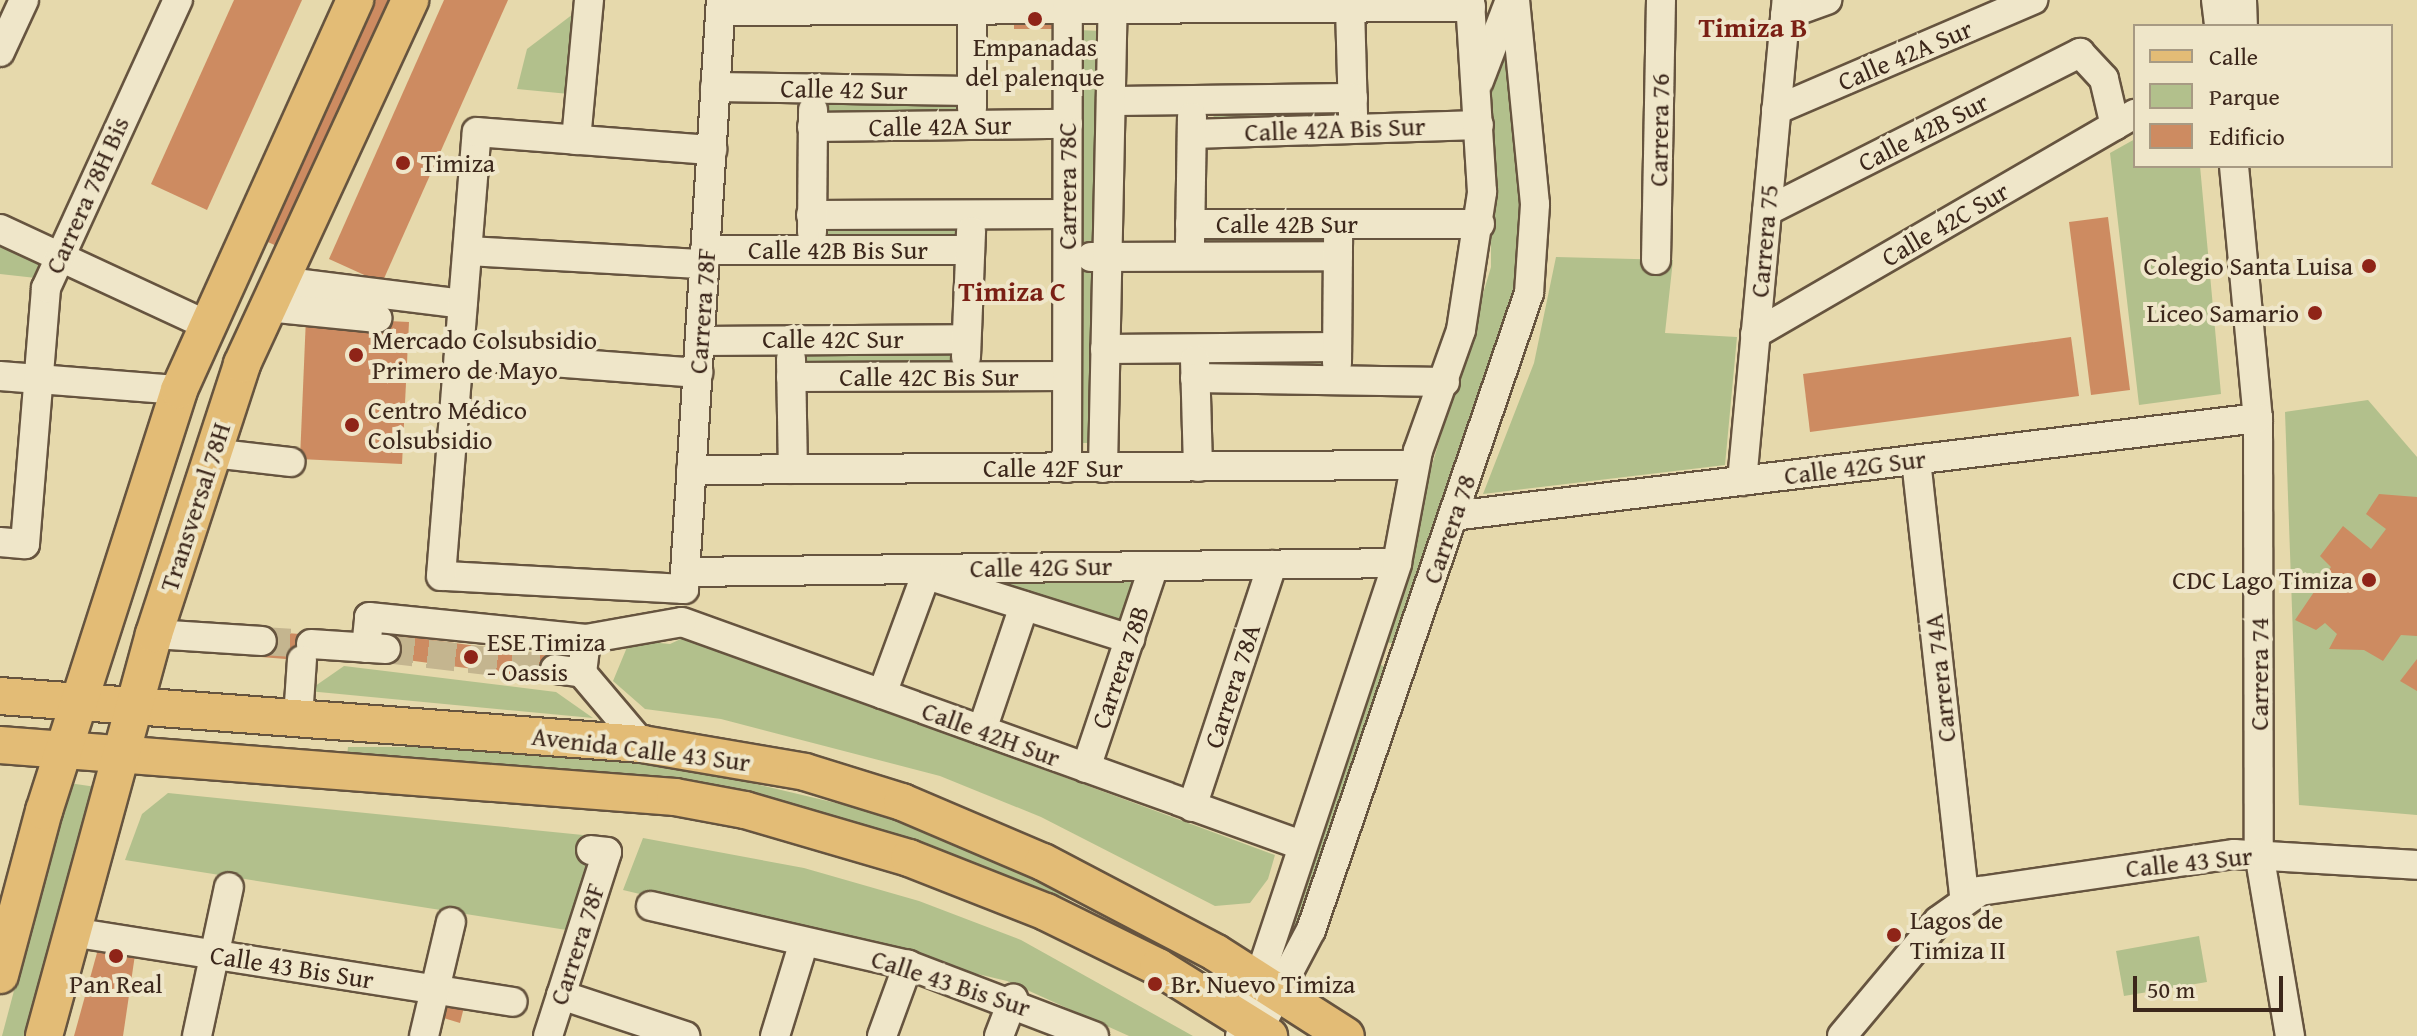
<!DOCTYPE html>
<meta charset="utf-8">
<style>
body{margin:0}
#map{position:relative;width:2417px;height:1036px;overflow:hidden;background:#e6d9ac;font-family:"Gentium Book Plus",serif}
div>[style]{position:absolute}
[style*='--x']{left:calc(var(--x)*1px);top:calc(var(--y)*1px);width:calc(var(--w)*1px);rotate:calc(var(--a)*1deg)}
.green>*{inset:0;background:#b2c08c}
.building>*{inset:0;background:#cd8b61}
.minor-tunnel>*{height:28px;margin-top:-14px;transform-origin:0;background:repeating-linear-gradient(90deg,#c4b58f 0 28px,transparent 0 42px)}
.roads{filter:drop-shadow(2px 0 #66543f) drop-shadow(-2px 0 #66543f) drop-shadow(0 2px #66543f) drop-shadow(0 -2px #66543f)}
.minor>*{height:28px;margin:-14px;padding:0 14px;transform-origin:14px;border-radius:14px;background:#efe6c9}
.major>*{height:36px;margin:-18px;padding:0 18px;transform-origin:18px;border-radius:18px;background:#e3bc76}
.dots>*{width:22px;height:22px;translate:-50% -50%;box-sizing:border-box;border:4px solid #efe6c9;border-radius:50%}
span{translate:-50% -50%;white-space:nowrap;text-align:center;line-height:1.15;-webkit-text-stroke:8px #efe6c9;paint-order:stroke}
.poi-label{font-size:26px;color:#3c271b}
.left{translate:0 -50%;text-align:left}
.right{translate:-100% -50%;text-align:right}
.street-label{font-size:26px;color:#3c271b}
.neighbourhood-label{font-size:28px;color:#7a1f14;font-weight:700}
.legend{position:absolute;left:2133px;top:24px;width:260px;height:144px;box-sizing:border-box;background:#efe6c9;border:2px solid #a79a83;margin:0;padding:10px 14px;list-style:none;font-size:24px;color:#3c271b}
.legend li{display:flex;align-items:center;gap:16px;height:40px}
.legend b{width:40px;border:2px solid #a79a83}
.scale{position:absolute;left:2133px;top:976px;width:150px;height:36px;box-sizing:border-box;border:4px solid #3c271b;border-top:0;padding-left:10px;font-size:24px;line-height:28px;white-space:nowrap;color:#3c271b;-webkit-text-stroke:6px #efe6c9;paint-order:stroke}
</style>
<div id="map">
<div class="green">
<div style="clip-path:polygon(581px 8px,569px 94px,517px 89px,527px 49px)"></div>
<div style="clip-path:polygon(1078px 30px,1101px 31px,1097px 443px,1074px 443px)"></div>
<div style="clip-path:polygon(1506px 37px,1524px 261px,1510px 327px,1397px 645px,1380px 640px,1491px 267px,1491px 76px)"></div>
<div style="clip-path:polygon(817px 98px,971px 98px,971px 120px,816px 120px)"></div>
<div style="clip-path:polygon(1331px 101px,1331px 124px,1214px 127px,1213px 105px)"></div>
<div style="clip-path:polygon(2135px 139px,2135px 166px,2200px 166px,2221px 394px,2139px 405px,2110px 153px)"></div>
<div style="clip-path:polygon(815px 220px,969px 220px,969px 242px,814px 242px)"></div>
<div style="clip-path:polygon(0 229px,47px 250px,36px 278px,0 274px)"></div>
<div style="clip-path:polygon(1321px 229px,1321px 252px,1204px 252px,1204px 230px)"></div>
<div style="clip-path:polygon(1556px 257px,1673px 260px,1665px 333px,1737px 337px,1725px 465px,1483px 494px,1534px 363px)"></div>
<div style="clip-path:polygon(801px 347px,955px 347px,955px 369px,801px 369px)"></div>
<div style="clip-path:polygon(1326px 353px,1326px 375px,1208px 375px,1208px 354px)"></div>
<div style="clip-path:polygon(2368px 400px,2417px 457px,2417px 815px,2299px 805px,2285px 412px)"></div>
<div style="clip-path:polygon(959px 577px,1141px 579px,1125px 633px)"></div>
<div style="clip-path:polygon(685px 637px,1275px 855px,1268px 879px,1250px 903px,1215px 906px,1041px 817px,940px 776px,721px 719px,645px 709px,613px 681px,630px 640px,670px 644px)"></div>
<div style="clip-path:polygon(1374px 662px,1388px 668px,1295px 938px,1281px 933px)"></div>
<div style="clip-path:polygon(344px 666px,556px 692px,593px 718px,308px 691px)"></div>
<div style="clip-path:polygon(348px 747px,451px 747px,684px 767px,887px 815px,1096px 902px,1092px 908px,952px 854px,772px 803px,347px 756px)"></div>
<div style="clip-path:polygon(69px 783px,96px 787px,29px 1036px,2px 1036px)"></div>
<div style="clip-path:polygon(168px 793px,593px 836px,573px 931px,125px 860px,142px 814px)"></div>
<div style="clip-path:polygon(643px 838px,804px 868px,919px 901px,1021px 940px,1193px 1036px,1129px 1036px,1007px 981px,623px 890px)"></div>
<div style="clip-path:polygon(2199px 936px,2207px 982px,2124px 996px,2116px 951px)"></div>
</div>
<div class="building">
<div style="clip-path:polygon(234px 0,302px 0,207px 210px,151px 184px)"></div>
<div style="clip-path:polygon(363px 0,401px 0,286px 250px,254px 236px)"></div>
<div style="clip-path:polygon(444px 0,508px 0,382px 283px,329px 259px)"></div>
<div style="clip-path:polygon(1014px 9px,1057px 10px,1055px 29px,1014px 29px)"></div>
<div style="clip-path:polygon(2108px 217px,2130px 390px,2091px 395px,2069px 222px)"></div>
<div style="clip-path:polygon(306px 317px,409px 322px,402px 464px,300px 459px)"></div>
<div style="clip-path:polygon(2071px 337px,2079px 396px,1810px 432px,1803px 374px)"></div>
<div style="clip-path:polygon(2379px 494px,2417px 497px,2417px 636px,2401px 635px,2383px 661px,2364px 650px,2329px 649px,2337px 634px,2325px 623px,2316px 630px,2295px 620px,2331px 567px,2320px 556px,2343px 526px,2371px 549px,2386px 529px,2366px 514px)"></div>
<div style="clip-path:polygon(262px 631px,312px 635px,310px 661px,261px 657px)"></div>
<div style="clip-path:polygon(388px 634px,557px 657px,553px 680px,385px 657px)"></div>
<div style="clip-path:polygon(2417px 659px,2417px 691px,2400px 681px)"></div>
<div style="clip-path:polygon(100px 942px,136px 948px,123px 1036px,74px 1036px)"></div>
<div style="clip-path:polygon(442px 997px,465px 1003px,460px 1023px,437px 1016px)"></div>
</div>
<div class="minor-tunnel">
<div style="--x:262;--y:641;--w:49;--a:3.5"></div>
<div style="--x:386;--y:649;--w:170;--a:6.7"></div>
</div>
<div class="roads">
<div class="minor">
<div style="--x:2216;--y:0;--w:26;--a:83"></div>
<div style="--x:2242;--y:0;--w:26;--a:88"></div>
<div style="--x:1350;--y:7;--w:109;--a:88.4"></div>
<div style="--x:720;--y:11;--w:751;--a:-0.31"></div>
<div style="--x:1785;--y:15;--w:45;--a:-19.7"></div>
<div style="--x:0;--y:52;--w:57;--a:-65.2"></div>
<div style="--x:1479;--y:81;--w:87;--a:-69.1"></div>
<div style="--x:715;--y:87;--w:257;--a:0.9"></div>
<div style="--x:1111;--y:101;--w:242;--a:-0.7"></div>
<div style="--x:972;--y:108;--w:99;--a:-90"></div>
<div style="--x:1776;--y:110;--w:280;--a:-23.2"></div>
<div style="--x:812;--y:127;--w:256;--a:-0.7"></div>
<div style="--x:1192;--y:134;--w:287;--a:-1.8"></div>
<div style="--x:576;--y:140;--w:141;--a:-84.7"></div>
<div style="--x:2234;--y:166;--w:253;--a:84.6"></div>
<div style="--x:2258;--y:418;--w:435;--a:89.9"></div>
<div style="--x:2259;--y:853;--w:186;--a:80.4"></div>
<div style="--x:1767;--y:211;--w:351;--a:-26.8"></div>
<div style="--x:2080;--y:53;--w:35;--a:47"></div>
<div style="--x:2104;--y:79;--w:48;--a:76.8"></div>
<div style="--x:811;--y:215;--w:256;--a:-0.2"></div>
<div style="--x:1190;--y:224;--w:290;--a:0"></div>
<div style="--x:0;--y:229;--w:226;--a:24.9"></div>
<div style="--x:812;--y:232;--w:122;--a:-89.5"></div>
<div style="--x:1190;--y:243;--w:126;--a:-89.1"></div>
<div style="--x:705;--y:250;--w:265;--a:0"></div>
<div style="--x:468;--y:251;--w:236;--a:3.2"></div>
<div style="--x:1091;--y:257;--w:247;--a:-0.2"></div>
<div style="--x:1656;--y:260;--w:260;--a:-88.9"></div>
<div style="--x:279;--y:281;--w:185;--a:7.1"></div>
<div style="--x:267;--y:307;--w:111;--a:5.7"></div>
<div style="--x:1755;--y:334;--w:439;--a:-30.1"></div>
<div style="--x:700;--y:341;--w:266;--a:-0.4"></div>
<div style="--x:1105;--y:349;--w:232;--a:-0.5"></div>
<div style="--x:459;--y:355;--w:240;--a:4.3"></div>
<div style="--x:966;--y:357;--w:126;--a:-87.7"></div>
<div style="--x:791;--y:359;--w:110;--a:89"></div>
<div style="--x:1195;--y:360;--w:107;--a:88.4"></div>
<div style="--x:1337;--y:363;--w:126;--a:-89.5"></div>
<div style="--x:0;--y:376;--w:180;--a:4.5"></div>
<div style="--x:791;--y:377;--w:276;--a:-0.2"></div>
<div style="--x:1195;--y:378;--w:250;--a:0.9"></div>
<div style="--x:212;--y:453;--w:79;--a:6.6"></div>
<div style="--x:1916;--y:460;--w:440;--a:83.7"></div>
<div style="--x:1067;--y:468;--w:468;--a:-89.9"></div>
<div style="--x:1103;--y:468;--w:460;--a:-88.8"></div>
<div style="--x:691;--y:470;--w:723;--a:-0.4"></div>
<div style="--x:1742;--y:481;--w:483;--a:-84.7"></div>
<div style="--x:1453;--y:516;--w:811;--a:-6.94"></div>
<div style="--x:0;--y:542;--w:25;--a:5"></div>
<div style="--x:25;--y:544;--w:257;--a:-85.3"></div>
<div style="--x:46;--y:288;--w:317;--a:-65.4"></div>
<div style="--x:685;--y:572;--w:712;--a:-0.72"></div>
<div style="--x:930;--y:576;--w:210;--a:17.5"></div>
<div style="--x:684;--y:589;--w:243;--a:-176.9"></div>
<div style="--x:441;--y:576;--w:445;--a:-85.4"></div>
<div style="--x:477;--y:132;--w:236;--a:4.4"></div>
<div style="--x:684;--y:589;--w:590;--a:-86.41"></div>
<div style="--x:682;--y:622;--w:658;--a:19.81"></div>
<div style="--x:154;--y:634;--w:108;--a:3.7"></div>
<div style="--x:311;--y:644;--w:75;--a:3.8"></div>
<div style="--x:366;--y:648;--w:31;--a:-84"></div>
<div style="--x:369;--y:617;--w:218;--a:5.8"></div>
<div style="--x:555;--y:669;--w:27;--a:8"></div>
<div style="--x:582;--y:673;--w:93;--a:49.8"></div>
<div style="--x:582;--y:673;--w:34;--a:-83"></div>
<div style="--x:586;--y:639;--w:97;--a:-10"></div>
<div style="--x:882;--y:694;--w:133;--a:-69.8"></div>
<div style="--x:298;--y:718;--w:58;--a:-86.1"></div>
<div style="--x:982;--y:730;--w:131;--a:-71.3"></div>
<div style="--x:1086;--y:768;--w:213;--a:-71.4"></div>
<div style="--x:1192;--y:807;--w:255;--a:-71.7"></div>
<div style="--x:651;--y:906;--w:264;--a:12.9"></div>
<div style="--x:908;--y:965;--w:199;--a:20.9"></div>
<div style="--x:72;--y:932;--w:446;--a:9"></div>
<div style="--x:561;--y:995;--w:131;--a:18.3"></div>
<div style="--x:197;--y:1036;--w:152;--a:-77.9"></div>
<div style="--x:424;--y:1036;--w:117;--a:-76.7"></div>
<div style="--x:548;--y:1036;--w:193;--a:-72.2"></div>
<div style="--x:607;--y:852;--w:16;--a:-173"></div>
<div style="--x:775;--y:1036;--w:98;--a:-72.9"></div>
<div style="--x:882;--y:1036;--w:76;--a:-69.9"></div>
<div style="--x:999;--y:1036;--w:40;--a:-69"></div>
<div style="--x:1240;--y:1036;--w:498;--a:-71.6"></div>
<div style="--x:1397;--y:563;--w:114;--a:-79.4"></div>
<div style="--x:1418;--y:451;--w:128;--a:-70.4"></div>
<div style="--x:1461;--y:330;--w:140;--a:-81.3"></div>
<div style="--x:1482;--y:192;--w:192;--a:-93.6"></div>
<div style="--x:1255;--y:1036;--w:120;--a:-62.2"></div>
<div style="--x:1311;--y:930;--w:673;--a:-71.11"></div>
<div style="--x:1529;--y:293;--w:89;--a:-86.1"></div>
<div style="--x:1535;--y:204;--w:205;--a:-95.6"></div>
<div style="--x:1842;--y:1036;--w:150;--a:-50.1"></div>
<div style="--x:1938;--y:921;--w:52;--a:-35.5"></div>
<div style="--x:1980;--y:891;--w:257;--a:-8.3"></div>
<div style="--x:2234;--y:854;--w:183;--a:3.4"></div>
</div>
<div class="major">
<div style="--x:0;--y:696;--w:644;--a:4.28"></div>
<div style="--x:642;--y:744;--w:165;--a:9.7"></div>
<div style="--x:805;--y:772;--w:102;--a:17.2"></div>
<div style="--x:902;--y:802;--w:153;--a:23.1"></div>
<div style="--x:1043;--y:862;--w:195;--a:27.7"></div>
<div style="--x:1216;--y:953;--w:154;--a:32.6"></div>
<div style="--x:0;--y:745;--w:677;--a:4.41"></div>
<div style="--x:675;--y:797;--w:71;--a:10.5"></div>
<div style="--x:745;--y:810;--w:171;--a:16.3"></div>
<div style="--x:909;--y:858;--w:147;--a:21.5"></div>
<div style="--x:1046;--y:912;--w:125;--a:26.2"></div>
<div style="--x:1158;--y:967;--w:131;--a:31.9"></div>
<div style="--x:0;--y:975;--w:170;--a:-75"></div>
<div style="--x:44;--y:811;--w:442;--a:-72.2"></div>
<div style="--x:179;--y:390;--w:428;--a:-65.7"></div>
<div style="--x:44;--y:1036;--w:417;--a:-74.7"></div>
<div style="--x:154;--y:634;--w:284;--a:-71.9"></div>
<div style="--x:242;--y:364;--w:401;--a:-65.2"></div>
</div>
</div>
<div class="dots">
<div style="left:1035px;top:19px;background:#8f2418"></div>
<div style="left:403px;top:163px;background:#8f2418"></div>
<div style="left:2369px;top:266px;background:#8f2418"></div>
<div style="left:2315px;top:313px;background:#8f2418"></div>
<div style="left:356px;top:355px;background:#8f2418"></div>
<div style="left:352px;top:425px;background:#8f2418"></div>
<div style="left:2369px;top:580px;background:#8f2418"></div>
<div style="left:471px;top:657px;background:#8f2418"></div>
<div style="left:1894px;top:935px;background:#8f2418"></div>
<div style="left:116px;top:956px;background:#8f2418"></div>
<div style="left:1155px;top:984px;background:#8f2418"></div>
</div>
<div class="poi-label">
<span style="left:1035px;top:62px">Empanadas<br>del palenque</span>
<span class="left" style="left:421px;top:163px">Timiza</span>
<span class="right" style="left:2353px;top:266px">Colegio Santa Luisa</span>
<span class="right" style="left:2299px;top:313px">Liceo Samario</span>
<span class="left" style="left:372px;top:355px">Mercado Colsubsidio<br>Primero de Mayo</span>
<span class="left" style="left:368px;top:425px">Centro Médico<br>Colsubsidio</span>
<span class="right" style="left:2353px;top:580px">CDC Lago Timiza</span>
<span class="left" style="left:487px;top:657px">ESE Timiza<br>- Oassis</span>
<span class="left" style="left:1910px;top:935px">Lagos de<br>Timiza II</span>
<span style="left:116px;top:984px">Pan Real</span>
<span class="left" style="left:1171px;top:984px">Br. Nuevo Timiza</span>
</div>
<div class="street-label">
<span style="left:1905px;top:55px;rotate:-23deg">Calle 42A Sur</span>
<span style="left:844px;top:89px;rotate:1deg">Calle 42 Sur</span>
<span style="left:940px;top:126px;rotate:-1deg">Calle 42A Sur</span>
<span style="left:1335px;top:129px;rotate:-2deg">Calle 42A Bis Sur</span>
<span style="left:1659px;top:130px;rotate:-89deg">Carrera 76</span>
<span style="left:1923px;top:132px;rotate:-27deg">Calle 42B Sur</span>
<span style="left:1067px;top:186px;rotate:-90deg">Carrera 78C</span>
<span style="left:87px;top:195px;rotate:-66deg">Carrera 78H Bis</span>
<span style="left:1287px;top:224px">Calle 42B Sur</span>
<span style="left:1945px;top:224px;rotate:-30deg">Calle 42C Sur</span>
<span style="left:1764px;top:241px;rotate:-85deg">Carrera 75</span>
<span style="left:838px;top:250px">Calle 42B Bis Sur</span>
<span style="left:702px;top:311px;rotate:-86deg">Carrera 78F</span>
<span style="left:833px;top:339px">Calle 42C Sur</span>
<span style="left:929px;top:377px">Calle 42C Bis Sur</span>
<span style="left:1855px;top:467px;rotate:-7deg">Calle 42G Sur</span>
<span style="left:1053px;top:468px">Calle 42F Sur</span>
<span style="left:195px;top:507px;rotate:-72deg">Transversal 78H</span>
<span style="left:1449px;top:529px;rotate:-71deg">Carrera 78</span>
<span style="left:1041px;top:567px;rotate:-1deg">Calle 42G Sur</span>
<span style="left:1120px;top:667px;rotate:-71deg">Carrera 78B</span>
<span style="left:2259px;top:674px;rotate:-90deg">Carrera 74</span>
<span style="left:1940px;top:678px;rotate:-96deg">Carrera 74A</span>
<span style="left:1232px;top:686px;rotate:-72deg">Carrera 78A</span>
<span style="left:991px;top:734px;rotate:20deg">Calle 42H Sur</span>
<span style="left:641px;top:749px;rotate:7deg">Avenida Calle 43 Sur</span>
<span style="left:2189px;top:862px;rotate:-6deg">Calle 43 Sur</span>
<span style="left:577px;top:944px;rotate:-72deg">Carrera 78F</span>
<span style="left:292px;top:967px;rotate:9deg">Calle 43 Bis Sur</span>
<span style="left:951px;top:983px;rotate:18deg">Calle 43 Bis Sur</span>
</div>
<div class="neighbourhood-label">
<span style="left:1753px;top:27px">Timiza B</span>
<span style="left:1012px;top:291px">Timiza C</span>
</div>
<ul class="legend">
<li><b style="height:10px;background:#e3bc76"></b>Calle</li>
<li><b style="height:22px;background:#b2c08c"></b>Parque</li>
<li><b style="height:22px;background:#cd8b61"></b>Edificio</li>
</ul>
<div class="scale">50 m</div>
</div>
